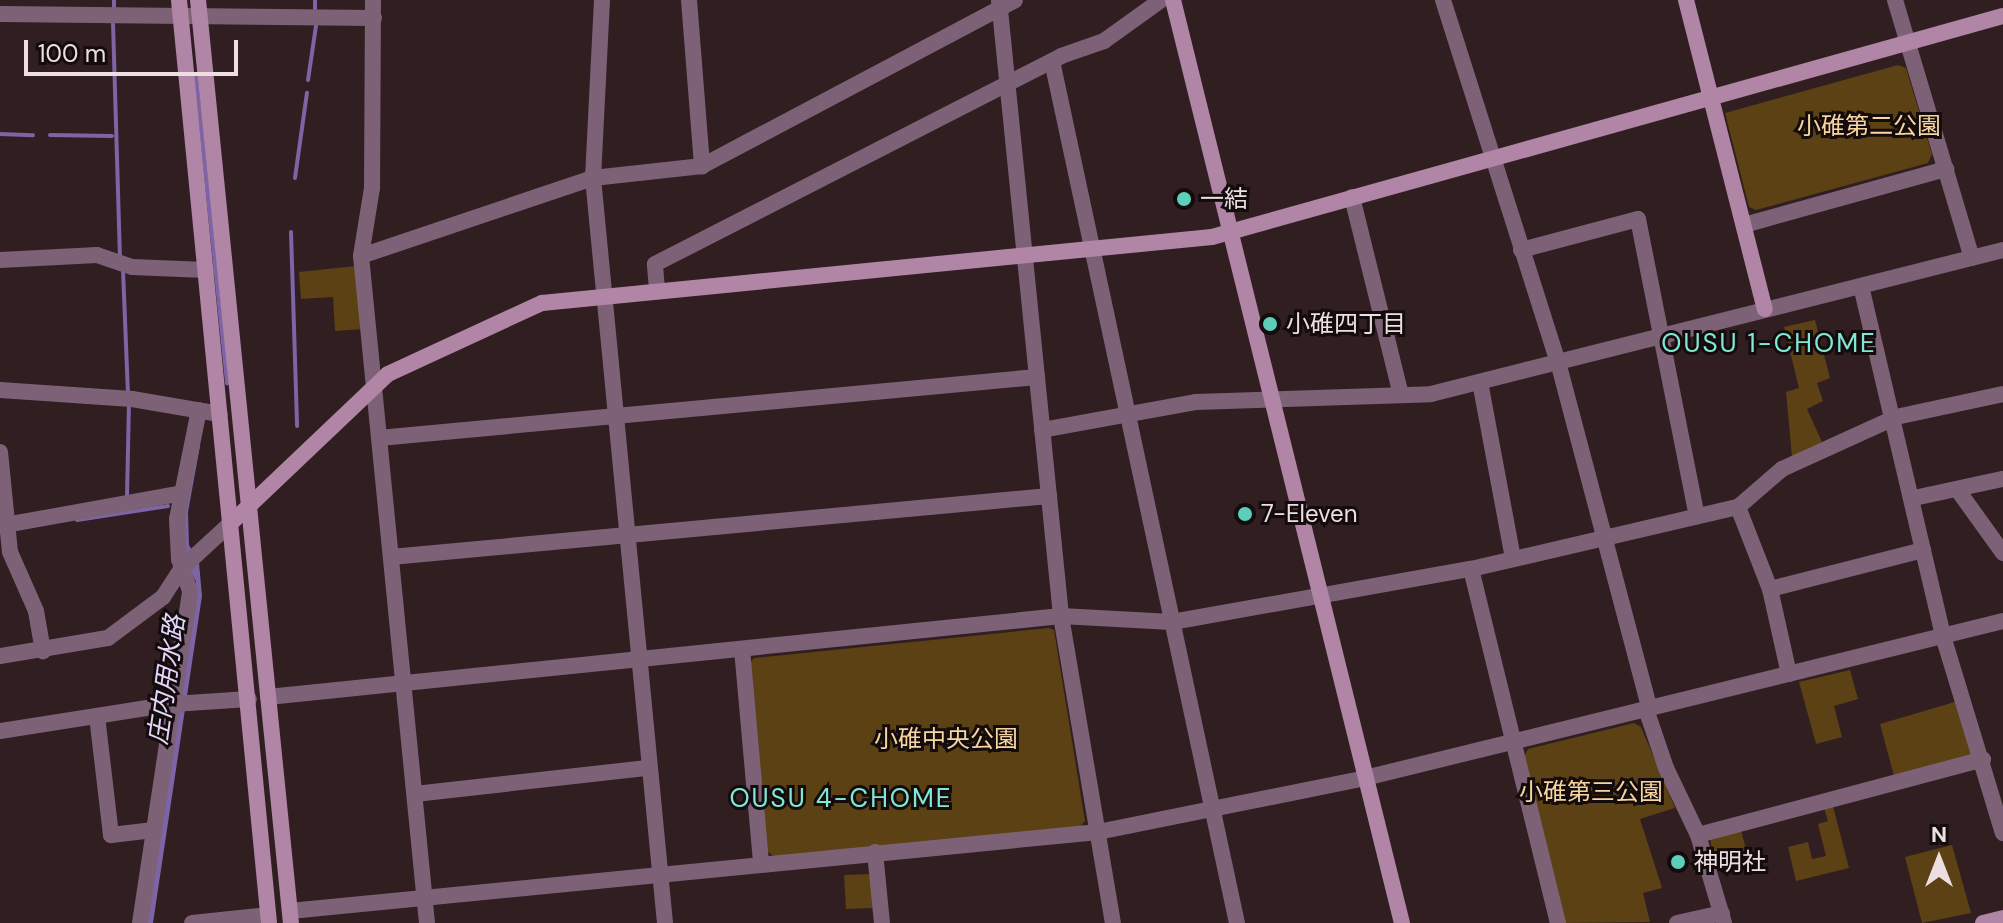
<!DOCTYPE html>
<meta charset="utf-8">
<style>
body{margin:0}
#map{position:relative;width:2003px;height:923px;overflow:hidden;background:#311e21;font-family:"DM Sans","Noto Sans JP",sans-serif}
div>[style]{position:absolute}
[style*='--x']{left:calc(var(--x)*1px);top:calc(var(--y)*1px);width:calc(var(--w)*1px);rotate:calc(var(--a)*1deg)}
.green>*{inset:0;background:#5b4114}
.water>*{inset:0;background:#7c64a5}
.stream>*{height:4px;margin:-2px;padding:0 2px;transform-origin:2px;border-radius:2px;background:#7c64a5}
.street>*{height:16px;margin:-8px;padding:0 8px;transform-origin:8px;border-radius:8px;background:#7d6277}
.secondary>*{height:16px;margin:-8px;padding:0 8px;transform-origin:8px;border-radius:8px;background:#b085a6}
.dots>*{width:22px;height:22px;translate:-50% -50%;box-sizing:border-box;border:4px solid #130b0c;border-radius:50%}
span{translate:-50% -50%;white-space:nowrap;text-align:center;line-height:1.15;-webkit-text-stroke:6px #130b0c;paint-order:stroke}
.park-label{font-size:24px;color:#f8d5a0}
.poi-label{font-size:24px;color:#eddfe1}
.left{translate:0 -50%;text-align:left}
.neighbourhood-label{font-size:26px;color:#82e8d6;letter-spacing:2px}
.water-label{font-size:26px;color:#e2d6fb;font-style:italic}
.north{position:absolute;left:1899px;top:819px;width:80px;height:80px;-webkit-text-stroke:6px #130b0c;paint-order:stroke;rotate:0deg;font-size:22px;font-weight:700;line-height:32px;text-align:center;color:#eddfe1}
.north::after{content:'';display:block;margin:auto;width:28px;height:36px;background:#eddfe1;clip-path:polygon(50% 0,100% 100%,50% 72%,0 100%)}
.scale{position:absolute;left:24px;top:40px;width:214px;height:36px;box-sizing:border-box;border:4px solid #eddfe1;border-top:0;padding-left:10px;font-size:24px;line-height:28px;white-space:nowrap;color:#eddfe1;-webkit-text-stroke:6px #130b0c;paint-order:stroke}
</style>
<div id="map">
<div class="green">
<div style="clip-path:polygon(1898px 65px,1906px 68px,1932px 154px,1928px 163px,1756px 210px,1749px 207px,1725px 113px)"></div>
<div style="clip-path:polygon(356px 266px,363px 329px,335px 331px,333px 297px,301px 299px,299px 272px)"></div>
<div style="clip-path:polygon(1815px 320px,1830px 378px,1817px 383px,1823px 401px,1807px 409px,1822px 442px,1792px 457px,1786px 392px,1799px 388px,1784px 327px)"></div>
<div style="clip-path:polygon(1049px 628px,1054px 630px,1085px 821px,1079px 828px,773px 856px,767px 851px,750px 663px,754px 658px)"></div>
<div style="clip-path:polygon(1850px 670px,1858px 699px,1834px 706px,1842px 737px,1816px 744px,1799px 682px)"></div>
<div style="clip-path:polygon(1958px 701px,1971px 756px,1894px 776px,1880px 724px)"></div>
<div style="clip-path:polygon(1634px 723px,1641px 727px,1675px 808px,1640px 819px,1662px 888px,1643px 893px,1650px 922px,1565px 923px,1524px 757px,1528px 749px)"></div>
<div style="clip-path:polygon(1833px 806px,1849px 868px,1796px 881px,1788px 847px,1808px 842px,1812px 859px,1826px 856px,1818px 824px,1828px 821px,1824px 808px)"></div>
<div style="clip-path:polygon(1741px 830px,1749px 861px,1715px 870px,1710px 838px)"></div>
<div style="clip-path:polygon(1952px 845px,1971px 913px,1922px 923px,1905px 857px)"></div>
<div style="clip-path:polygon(871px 874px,873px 908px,846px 909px,844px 875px)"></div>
</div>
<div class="water">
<div style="clip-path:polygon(196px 444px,200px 446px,188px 512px,189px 545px,199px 563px,202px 596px,153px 923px,147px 923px,195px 597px,196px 582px,183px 555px,183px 509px)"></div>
</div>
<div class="stream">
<div style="--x:315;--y:0;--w:9;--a:90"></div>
<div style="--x:114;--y:7;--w:7;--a:-90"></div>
<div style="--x:113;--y:23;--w:234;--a:88.3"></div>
<div style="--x:196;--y:77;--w:308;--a:84.2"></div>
<div style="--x:308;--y:80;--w:55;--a:-81.6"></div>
<div style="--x:0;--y:134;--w:33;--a:2"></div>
<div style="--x:50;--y:135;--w:62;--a:0.9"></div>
<div style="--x:295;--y:178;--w:86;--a:-82"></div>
<div style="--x:291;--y:232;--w:194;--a:88.2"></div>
<div style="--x:123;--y:270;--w:123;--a:87.7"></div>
<div style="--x:127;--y:497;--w:94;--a:-88.8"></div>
<div style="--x:77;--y:520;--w:92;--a:-8.7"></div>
</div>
<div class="street">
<div style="--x:373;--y:0;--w:188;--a:90.3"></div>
<div style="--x:372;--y:188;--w:69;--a:99.2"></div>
<div style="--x:361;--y:256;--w:670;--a:84.35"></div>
<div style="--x:602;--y:0;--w:178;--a:92.9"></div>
<div style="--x:593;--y:178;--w:748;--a:84.48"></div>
<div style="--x:689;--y:0;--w:167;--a:85.5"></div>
<div style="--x:999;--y:0;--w:619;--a:84.25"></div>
<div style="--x:1061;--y:616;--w:311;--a:80.4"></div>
<div style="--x:1443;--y:0;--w:380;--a:72.4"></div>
<div style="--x:1558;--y:362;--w:359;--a:75.2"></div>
<div style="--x:1895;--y:0;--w:269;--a:73.4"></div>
<div style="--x:0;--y:14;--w:374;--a:0.6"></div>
<div style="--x:1052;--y:61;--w:882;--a:77.89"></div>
<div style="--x:1352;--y:197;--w:204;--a:76.1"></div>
<div style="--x:1744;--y:225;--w:210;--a:-15.5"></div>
<div style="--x:1521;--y:250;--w:121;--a:-14.8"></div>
<div style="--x:1638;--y:219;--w:303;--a:78.8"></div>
<div style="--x:361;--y:256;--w:245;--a:-18.6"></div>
<div style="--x:593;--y:178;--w:110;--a:-6.3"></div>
<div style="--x:702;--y:166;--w:354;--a:-27.9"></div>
<div style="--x:0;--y:260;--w:97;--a:-3"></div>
<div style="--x:97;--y:255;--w:37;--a:19"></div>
<div style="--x:132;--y:267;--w:74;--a:2.3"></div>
<div style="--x:1861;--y:286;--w:359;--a:76.8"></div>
<div style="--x:1943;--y:636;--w:206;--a:73.1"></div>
<div style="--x:657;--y:289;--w:25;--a:-95"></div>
<div style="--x:655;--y:264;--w:456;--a:-27.1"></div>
<div style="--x:1061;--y:56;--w:46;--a:-19.2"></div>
<div style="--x:1104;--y:41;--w:70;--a:-35.7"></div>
<div style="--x:1480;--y:382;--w:179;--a:79.4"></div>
<div style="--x:0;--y:390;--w:132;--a:3.9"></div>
<div style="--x:132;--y:399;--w:89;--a:9.7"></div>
<div style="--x:1042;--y:430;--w:157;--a:-10.3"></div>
<div style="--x:1196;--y:402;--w:235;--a:-1.9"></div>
<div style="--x:1431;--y:394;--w:590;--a:-14.13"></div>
<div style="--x:379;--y:438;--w:661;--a:-5.3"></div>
<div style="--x:0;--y:452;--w:100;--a:84.3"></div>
<div style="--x:10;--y:552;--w:64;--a:66.2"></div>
<div style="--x:36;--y:611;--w:41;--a:80.1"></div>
<div style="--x:1957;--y:489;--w:79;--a:54.3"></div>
<div style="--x:1914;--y:498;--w:91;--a:-12.1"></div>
<div style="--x:1738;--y:507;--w:58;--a:-40.8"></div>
<div style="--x:1782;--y:469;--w:125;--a:-24.5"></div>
<div style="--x:1896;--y:417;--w:109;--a:-12.1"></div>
<div style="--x:0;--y:526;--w:181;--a:-10.2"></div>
<div style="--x:391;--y:557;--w:661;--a:-5.3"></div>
<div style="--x:1471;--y:569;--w:365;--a:76.2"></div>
<div style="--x:1770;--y:589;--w:158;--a:-14.3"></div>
<div style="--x:742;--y:649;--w:216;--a:84.9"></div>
<div style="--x:0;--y:656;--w:109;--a:-9.5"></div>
<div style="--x:108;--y:638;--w:69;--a:-36.7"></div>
<div style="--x:163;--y:597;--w:35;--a:-57"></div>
<div style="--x:182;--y:568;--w:67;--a:-42.6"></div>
<div style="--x:268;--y:697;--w:797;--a:-5.83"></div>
<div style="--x:1061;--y:616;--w:111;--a:3.1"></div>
<div style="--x:1172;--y:622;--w:304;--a:-10.1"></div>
<div style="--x:1471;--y:569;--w:274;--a:-13.1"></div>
<div style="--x:1738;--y:507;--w:88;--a:68.7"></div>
<div style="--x:1770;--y:589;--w:87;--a:77.4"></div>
<div style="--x:1646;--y:709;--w:62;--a:71.3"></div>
<div style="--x:1666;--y:768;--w:74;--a:64.5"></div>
<div style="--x:1698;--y:835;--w:92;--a:73.5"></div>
<div style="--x:97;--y:716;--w:120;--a:83.3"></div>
<div style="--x:111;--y:835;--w:43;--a:-6.6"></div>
<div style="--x:0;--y:731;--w:175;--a:-8.9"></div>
<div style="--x:173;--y:704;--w:76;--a:-3.8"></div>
<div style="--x:415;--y:794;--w:234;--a:-6.4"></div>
<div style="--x:1698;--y:835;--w:295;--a:-14.9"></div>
<div style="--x:875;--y:852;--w:71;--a:84.4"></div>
<div style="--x:290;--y:911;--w:812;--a:-5.58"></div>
<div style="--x:1098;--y:832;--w:272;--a:-11.4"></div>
<div style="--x:1365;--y:778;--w:657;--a:-13.82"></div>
<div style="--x:140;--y:923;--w:336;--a:-81.4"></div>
<div style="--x:190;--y:591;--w:34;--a:-109"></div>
<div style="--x:179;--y:559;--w:40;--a:-92.9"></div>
<div style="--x:177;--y:519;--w:111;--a:-78.6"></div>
<div style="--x:192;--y:923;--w:76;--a:-6"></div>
<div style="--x:1677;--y:923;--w:46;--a:-12.5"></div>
</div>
<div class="secondary">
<div style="--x:179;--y:0;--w:927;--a:84.43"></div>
<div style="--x:198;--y:0;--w:928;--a:84.25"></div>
<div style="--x:1173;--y:0;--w:951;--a:76.07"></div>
<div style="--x:1686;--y:0;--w:319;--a:75.7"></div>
<div style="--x:231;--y:523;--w:216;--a:-43.5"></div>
<div style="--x:388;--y:374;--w:170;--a:-24.8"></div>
<div style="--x:542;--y:303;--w:673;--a:-5.63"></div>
<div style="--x:1212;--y:237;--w:821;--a:-15.61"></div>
<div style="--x:1983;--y:923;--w:21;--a:-14"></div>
</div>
<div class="dots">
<div style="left:1184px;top:199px;background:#5cceba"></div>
<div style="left:1270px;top:324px;background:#5cceba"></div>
<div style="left:1245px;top:514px;background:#5cceba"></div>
<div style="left:1678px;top:862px;background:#5cceba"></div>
</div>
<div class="park-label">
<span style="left:1869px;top:126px">小碓第二公園</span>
<span style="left:946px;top:739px">小碓中央公園</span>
<span style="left:1591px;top:792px">小碓第三公園</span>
</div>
<div class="poi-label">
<span class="left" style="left:1200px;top:199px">一結</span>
<span class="left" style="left:1286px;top:324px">小碓四丁目</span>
<span class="left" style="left:1261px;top:514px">7-Eleven</span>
<span class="left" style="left:1694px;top:862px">神明社</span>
</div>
<div class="neighbourhood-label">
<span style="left:1769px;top:344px">OUSU 1-CHOME</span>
<span style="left:841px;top:799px">OUSU 4-CHOME</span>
</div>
<div class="water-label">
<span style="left:167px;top:680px;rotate:-82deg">庄内用水路</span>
</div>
<div class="north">N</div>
<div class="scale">100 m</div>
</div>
